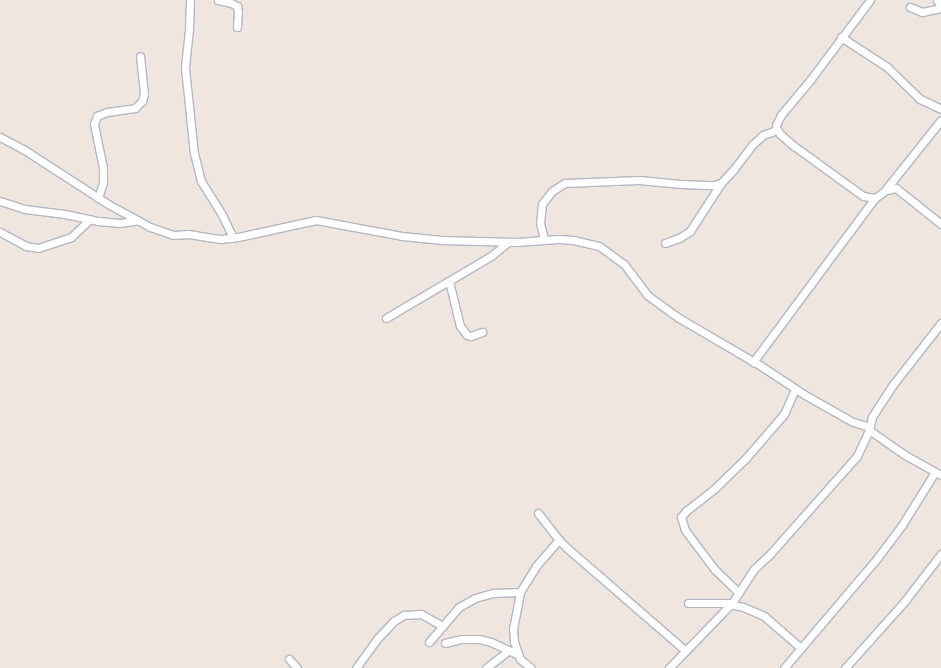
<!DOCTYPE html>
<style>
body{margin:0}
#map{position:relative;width:941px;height:668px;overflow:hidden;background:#efe6df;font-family:"PT Sans",sans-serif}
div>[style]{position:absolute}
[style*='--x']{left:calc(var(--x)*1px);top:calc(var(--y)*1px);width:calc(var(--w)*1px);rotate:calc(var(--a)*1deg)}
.roads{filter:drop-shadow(1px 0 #b3b7c1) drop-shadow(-1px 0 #b3b7c1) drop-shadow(0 1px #b3b7c1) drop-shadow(0 -1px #b3b7c1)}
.street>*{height:7px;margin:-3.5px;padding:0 3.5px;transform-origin:3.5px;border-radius:3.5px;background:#fff}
span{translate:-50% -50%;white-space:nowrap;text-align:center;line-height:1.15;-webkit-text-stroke:3px #fff;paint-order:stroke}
</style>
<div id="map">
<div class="roads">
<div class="street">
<div style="--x:190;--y:0;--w:29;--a:92"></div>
<div style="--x:189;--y:29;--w:39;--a:96"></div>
<div style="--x:185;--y:68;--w:85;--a:84"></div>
<div style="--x:194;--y:153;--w:29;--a:76"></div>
<div style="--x:201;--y:181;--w:40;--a:58"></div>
<div style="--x:222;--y:215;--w:25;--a:64"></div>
<div style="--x:218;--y:0;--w:13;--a:13"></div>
<div style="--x:231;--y:3;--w:7;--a:27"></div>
<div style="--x:237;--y:6;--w:6;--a:81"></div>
<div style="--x:238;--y:12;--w:15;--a:94"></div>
<div style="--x:870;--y:0;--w:99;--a:126.8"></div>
<div style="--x:811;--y:79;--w:47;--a:129.8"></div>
<div style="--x:781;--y:115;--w:11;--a:117"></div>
<div style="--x:776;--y:125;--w:3;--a:90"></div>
<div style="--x:776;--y:128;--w:7;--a:56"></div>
<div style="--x:780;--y:134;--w:18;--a:41"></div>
<div style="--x:794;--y:146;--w:85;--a:35.9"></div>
<div style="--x:863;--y:196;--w:12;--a:9"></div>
<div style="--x:875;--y:198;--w:14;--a:-36"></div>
<div style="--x:886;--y:190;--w:10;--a:-11"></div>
<div style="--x:896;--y:188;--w:58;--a:38.7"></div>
<div style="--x:937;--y:0;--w:8;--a:60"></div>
<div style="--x:910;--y:7;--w:13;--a:23"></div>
<div style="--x:922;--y:12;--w:19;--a:-12"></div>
<div style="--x:841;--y:37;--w:55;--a:33.1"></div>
<div style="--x:887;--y:67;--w:46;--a:44.1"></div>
<div style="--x:920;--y:99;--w:23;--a:25"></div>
<div style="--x:0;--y:137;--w:26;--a:28"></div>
<div style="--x:23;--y:149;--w:101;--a:32.9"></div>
<div style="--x:108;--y:204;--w:48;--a:28.7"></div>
<div style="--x:150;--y:227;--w:24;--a:19"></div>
<div style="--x:173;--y:235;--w:15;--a:-4"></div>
<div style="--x:188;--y:234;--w:33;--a:9"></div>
<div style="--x:221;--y:239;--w:17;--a:-7"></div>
<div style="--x:238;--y:237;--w:80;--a:-12.3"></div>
<div style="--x:316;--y:220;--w:87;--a:10.5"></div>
<div style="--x:402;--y:236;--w:40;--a:5.7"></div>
<div style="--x:442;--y:240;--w:75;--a:1.5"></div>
<div style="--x:517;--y:242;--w:41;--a:-4.2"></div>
<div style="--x:558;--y:239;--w:15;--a:4"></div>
<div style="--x:573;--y:240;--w:27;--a:13"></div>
<div style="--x:599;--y:246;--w:31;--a:36"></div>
<div style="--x:624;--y:264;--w:39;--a:53"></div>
<div style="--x:647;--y:295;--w:39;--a:36"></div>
<div style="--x:679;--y:318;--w:95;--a:30.3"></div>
<div style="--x:761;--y:366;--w:53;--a:33.4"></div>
<div style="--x:805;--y:395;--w:55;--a:29.4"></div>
<div style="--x:853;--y:422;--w:17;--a:17"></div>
<div style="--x:886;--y:189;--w:88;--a:-51.4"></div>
<div style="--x:98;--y:198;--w:16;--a:-72"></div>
<div style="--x:103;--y:183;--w:15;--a:-90"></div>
<div style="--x:103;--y:168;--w:45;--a:-101.6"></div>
<div style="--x:94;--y:124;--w:9;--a:-69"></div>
<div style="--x:97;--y:116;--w:11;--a:-22"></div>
<div style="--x:107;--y:112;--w:28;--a:-8"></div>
<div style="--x:135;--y:108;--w:10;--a:-45"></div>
<div style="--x:142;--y:101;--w:7;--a:-74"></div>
<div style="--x:144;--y:94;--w:38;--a:-96"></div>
<div style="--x:0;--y:201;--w:26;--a:18"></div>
<div style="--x:25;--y:209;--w:40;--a:7.1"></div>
<div style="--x:65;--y:214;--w:34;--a:12"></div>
<div style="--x:98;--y:221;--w:22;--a:5"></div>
<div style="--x:120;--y:223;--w:18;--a:-9"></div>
<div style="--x:0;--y:232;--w:30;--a:28"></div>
<div style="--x:26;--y:246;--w:12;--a:9"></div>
<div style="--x:38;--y:248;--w:35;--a:-18"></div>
<div style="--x:71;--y:237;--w:26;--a:-43"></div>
<div style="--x:544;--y:239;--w:16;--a:-104"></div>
<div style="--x:540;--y:223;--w:19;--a:-84"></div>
<div style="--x:542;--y:204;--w:16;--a:-52"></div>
<div style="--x:552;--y:191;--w:15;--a:-32"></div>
<div style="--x:565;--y:183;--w:74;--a:-2.3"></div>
<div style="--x:639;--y:180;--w:42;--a:5.4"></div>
<div style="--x:681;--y:184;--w:33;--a:2"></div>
<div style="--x:714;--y:185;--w:7;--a:-16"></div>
<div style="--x:721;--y:183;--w:19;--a:-47"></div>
<div style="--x:734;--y:169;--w:30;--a:-53"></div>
<div style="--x:752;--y:145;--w:15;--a:-42"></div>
<div style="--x:763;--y:135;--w:15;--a:-20"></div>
<div style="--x:665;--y:243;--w:15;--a:-20"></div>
<div style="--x:679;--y:238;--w:13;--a:-32"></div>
<div style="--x:690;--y:231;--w:57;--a:-57.1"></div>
<div style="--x:449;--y:281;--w:46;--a:76.3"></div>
<div style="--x:460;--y:326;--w:11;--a:52"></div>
<div style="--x:467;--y:335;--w:4;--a:14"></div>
<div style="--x:471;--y:336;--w:12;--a:-20"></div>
<div style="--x:386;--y:318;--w:122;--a:-30.6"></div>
<div style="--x:491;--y:256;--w:22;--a:-39"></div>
<div style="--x:941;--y:323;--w:80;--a:127.9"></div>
<div style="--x:892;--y:386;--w:37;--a:123"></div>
<div style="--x:872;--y:417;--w:13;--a:103"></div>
<div style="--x:869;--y:430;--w:44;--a:34.8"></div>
<div style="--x:905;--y:455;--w:41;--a:29.1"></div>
<div style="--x:753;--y:362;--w:204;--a:-53.4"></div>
<div style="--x:538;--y:513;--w:34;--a:52"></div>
<div style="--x:559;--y:540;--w:11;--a:45"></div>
<div style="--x:567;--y:548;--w:157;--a:40.9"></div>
<div style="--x:738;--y:592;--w:32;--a:-136"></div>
<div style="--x:715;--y:570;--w:50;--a:-126.9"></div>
<div style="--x:685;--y:530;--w:14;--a:-107"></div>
<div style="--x:681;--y:517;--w:8;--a:-50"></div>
<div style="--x:686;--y:511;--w:34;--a:-38"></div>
<div style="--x:713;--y:490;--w:46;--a:-44.1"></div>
<div style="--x:746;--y:458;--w:58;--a:-49.2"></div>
<div style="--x:784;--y:414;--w:27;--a:-66"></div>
<div style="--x:688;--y:603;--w:44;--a:0"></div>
<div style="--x:729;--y:604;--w:14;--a:12"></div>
<div style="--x:743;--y:607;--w:23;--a:23"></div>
<div style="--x:764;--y:616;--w:49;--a:40.9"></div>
<div style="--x:429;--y:642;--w:46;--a:-49.4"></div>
<div style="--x:459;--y:607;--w:18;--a:-29"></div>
<div style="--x:475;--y:598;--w:19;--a:-16"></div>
<div style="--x:493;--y:593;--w:27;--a:-2"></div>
<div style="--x:445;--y:643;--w:16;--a:-14"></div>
<div style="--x:461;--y:639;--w:18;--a:0"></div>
<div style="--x:479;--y:639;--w:12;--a:14"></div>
<div style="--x:491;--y:642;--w:29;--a:25"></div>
<div style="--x:289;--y:659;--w:12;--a:48"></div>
<div style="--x:356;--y:668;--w:37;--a:-54"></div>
<div style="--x:378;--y:638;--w:23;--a:-47"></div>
<div style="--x:394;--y:621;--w:12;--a:-31"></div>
<div style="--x:404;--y:615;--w:17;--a:-3"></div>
<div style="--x:421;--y:614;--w:25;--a:29"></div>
<div style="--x:486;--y:668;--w:29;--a:-38"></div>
<div style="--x:531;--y:668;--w:14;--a:-141"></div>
<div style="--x:520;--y:659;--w:18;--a:-109"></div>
<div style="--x:514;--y:642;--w:13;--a:-94"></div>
<div style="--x:513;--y:629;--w:38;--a:-79"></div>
<div style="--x:520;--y:592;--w:31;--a:-58"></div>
<div style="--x:536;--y:566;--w:35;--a:-49"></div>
<div style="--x:669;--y:668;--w:91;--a:-45.9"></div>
<div style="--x:732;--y:603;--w:40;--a:-57.1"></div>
<div style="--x:754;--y:569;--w:22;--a:-43"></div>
<div style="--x:770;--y:554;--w:131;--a:-48.4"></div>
<div style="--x:857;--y:456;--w:29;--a:-65"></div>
<div style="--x:784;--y:668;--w:145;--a:-49.7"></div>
<div style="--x:878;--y:557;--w:40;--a:-53"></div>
<div style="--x:902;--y:525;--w:62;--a:-58.1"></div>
<div style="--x:845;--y:668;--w:89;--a:-48.2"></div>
<div style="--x:904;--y:602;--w:61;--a:-52.4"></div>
</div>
</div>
</div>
